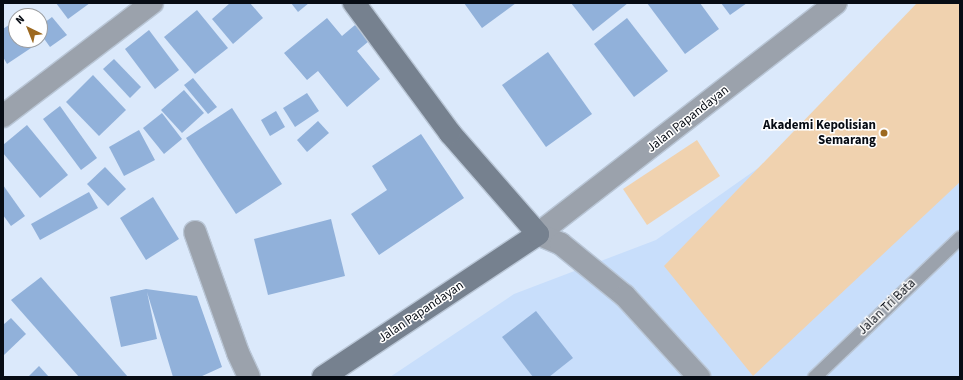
<!DOCTYPE html>
<style>
body{margin:0}
#map{position:relative;width:963px;height:380px;overflow:hidden;background:#dbe9fb;font-family:"Source Sans 3",sans-serif}
div>[style]{position:absolute}
[style*='--x']{left:calc(var(--x)*1px);top:calc(var(--y)*1px);width:calc(var(--w)*1px);rotate:calc(var(--a)*1deg)}
.built>*{inset:0;background:#c8defb}
.green>*{inset:0;background:#f0d2af}
.building>*{inset:0;background:#91b1da}
.roads{filter:drop-shadow(1px 0 #b9c6d6) drop-shadow(-1px 0 #b9c6d6) drop-shadow(0 1px #b9c6d6) drop-shadow(0 -1px #b9c6d6)}
.service>*{height:13px;margin:-6.5px;padding:0 6.5px;transform-origin:6.5px;border-radius:6.5px;background:#9ba2ac}
.minor>*{height:22px;margin:-11px;padding:0 11px;transform-origin:11px;border-radius:11px;background:#9ba2ac}
.tertiary>*{height:22px;margin:-11px;padding:0 11px;transform-origin:11px;border-radius:11px;background:#9ba2ac}
.secondary>*{height:22px;margin:-11px;padding:0 11px;transform-origin:11px;border-radius:11px;background:#76818f}
.dots>*{width:11px;height:11px;translate:-50% -50%;box-sizing:border-box;border:2px solid #fff;border-radius:50%}
span{translate:-50% -50%;white-space:nowrap;text-align:center;line-height:1.15;-webkit-text-stroke:3px #fff;paint-order:stroke}
.street-label{font-size:13px;color:#070c14}
.poi-label{font-size:13px;color:#070c14;font-weight:700}
.right{translate:-100% -50%;text-align:right}
.frame{position:absolute;inset:0;border:4px solid #070c14;pointer-events:none}
.north{position:absolute;left:8px;top:8px;width:40px;height:40px;box-sizing:border-box;background:#fff;border:1px solid #9c9ea1;border-radius:50%;rotate:317deg;font-size:11px;font-weight:700;line-height:16px;text-align:center;color:#070c14}
.north::after{content:'';display:block;margin:auto;width:14px;height:18px;background:#9d6920;clip-path:polygon(50% 0,100% 100%,50% 72%,0 100%)}
</style>
<div id="map">
<div class="built">
<div style="clip-path:polygon(960px 26px,960px 377px,390px 377px,514px 294px,656px 240px)"></div>
</div>
<div class="green">
<div style="clip-path:polygon(917px 3px,960px 3px,960px 182px,753px 376px,664px 266px)"></div>
<div style="clip-path:polygon(697px 140px,720px 176px,647px 225px,623px 189px)"></div>
</div>
<div class="building">
<div style="clip-path:polygon(56px 3px,90px 3px,68px 19px)"></div>
<div style="clip-path:polygon(230px 3px,250px 3px,263px 18px,233px 44px,212px 19px)"></div>
<div style="clip-path:polygon(291px 3px,309px 3px,298px 12px)"></div>
<div style="clip-path:polygon(464px 3px,516px 3px,482px 28px)"></div>
<div style="clip-path:polygon(571px 3px,628px 3px,593px 31px)"></div>
<div style="clip-path:polygon(647px 3px,700px 3px,719px 29px,685px 54px)"></div>
<div style="clip-path:polygon(721px 3px,747px 3px,730px 15px)"></div>
<div style="clip-path:polygon(197px 10px,228px 48px,195px 74px,164px 37px)"></div>
<div style="clip-path:polygon(52px 17px,67px 35px,50px 47px,40px 33px,40px 26px)"></div>
<div style="clip-path:polygon(327px 18px,342px 36px,355px 25px,369px 41px,357px 51px,380px 79px,347px 107px,318px 71px,307px 80px,284px 53px)"></div>
<div style="clip-path:polygon(627px 18px,668px 71px,634px 97px,594px 44px)"></div>
<div style="clip-path:polygon(16px 20px,16px 40px,31px 40px,34px 46px,7px 64px,3px 57px,3px 29px)"></div>
<div style="clip-path:polygon(149px 30px,179px 70px,155px 89px,125px 49px)"></div>
<div style="clip-path:polygon(548px 52px,592px 114px,546px 147px,502px 85px)"></div>
<div style="clip-path:polygon(114px 59px,141px 87px,130px 98px,103px 69px)"></div>
<div style="clip-path:polygon(93px 75px,126px 110px,99px 136px,66px 102px)"></div>
<div style="clip-path:polygon(193px 78px,217px 107px,208px 114px,184px 85px)"></div>
<div style="clip-path:polygon(184px 90px,204px 113px,182px 133px,161px 110px)"></div>
<div style="clip-path:polygon(307px 93px,319px 111px,295px 127px,283px 108px)"></div>
<div style="clip-path:polygon(60px 106px,97px 158px,81px 170px,43px 119px)"></div>
<div style="clip-path:polygon(232px 108px,282px 184px,236px 214px,186px 138px)"></div>
<div style="clip-path:polygon(276px 111px,285px 127px,270px 136px,261px 120px)"></div>
<div style="clip-path:polygon(162px 113px,182px 139px,164px 154px,143px 128px)"></div>
<div style="clip-path:polygon(318px 121px,329px 133px,307px 152px,297px 140px)"></div>
<div style="clip-path:polygon(27px 125px,68px 175px,40px 198px,3px 153px,3px 145px)"></div>
<div style="clip-path:polygon(139px 130px,155px 160px,124px 176px,109px 147px)"></div>
<div style="clip-path:polygon(421px 134px,464px 198px,379px 255px,351px 214px,387px 190px,372px 166px)"></div>
<div style="clip-path:polygon(105px 167px,126px 189px,108px 206px,87px 184px)"></div>
<div style="clip-path:polygon(3px 185px,25px 216px,11px 226px,3px 215px)"></div>
<div style="clip-path:polygon(89px 192px,98px 208px,40px 240px,31px 224px)"></div>
<div style="clip-path:polygon(153px 197px,179px 239px,146px 260px,120px 218px)"></div>
<div style="clip-path:polygon(331px 219px,345px 276px,268px 295px,254px 239px)"></div>
<div style="clip-path:polygon(41px 277px,128px 377px,79px 377px,11px 300px)"></div>
<div style="clip-path:polygon(146px 289px,197px 296px,222px 367px,200px 377px,173px 377px,147px 292px,157px 339px,121px 347px,110px 297px)"></div>
<div style="clip-path:polygon(536px 311px,573px 358px,549px 377px,533px 377px,502px 337px)"></div>
<div style="clip-path:polygon(11px 318px,26px 334px,4px 355px,3px 325px)"></div>
<div style="clip-path:polygon(39px 366px,49px 377px,28px 377px)"></div>
</div>
<div class="roads">
<div class="service">
<div style="--x:814;--y:377;--w:202;--a:-43.8"></div>
</div>
<div class="minor">
<div style="--x:3;--y:116;--w:187;--a:-37.2"></div>
<div style="--x:195;--y:232;--w:128;--a:70.4"></div>
<div style="--x:238;--y:353;--w:26;--a:65"></div>
<div style="--x:538;--y:234;--w:377;--a:-37.8"></div>
</div>
<div class="tertiary">
<div style="--x:538;--y:234;--w:25;--a:23"></div>
<div style="--x:561;--y:244;--w:82;--a:39.1"></div>
<div style="--x:625;--y:296;--w:110;--a:47.6"></div>
</div>
<div class="secondary">
<div style="--x:323;--y:377;--w:258;--a:-33.6"></div>
<div style="--x:538;--y:234;--w:134;--a:-131.1"></div>
<div style="--x:450;--y:133;--w:162;--a:-126.4"></div>
</div>
</div>
<div class="dots">
<div style="left:884px;top:133px;background:#9d6920"></div>
</div>
<div class="street-label">
<span style="left:688px;top:119px;rotate:-38deg">Jalan Papandayan</span>
<span style="left:887px;top:307px;rotate:-44deg">Jalan Tri Bata</span>
<span style="left:421px;top:312px;rotate:-34deg">Jalan Papandayan</span>
</div>
<div class="poi-label">
<span class="right" style="left:876px;top:133px">Akademi Kepolisian<br>Semarang</span>
</div>
<div class="frame"></div>
<div class="north">N</div>
</div>
